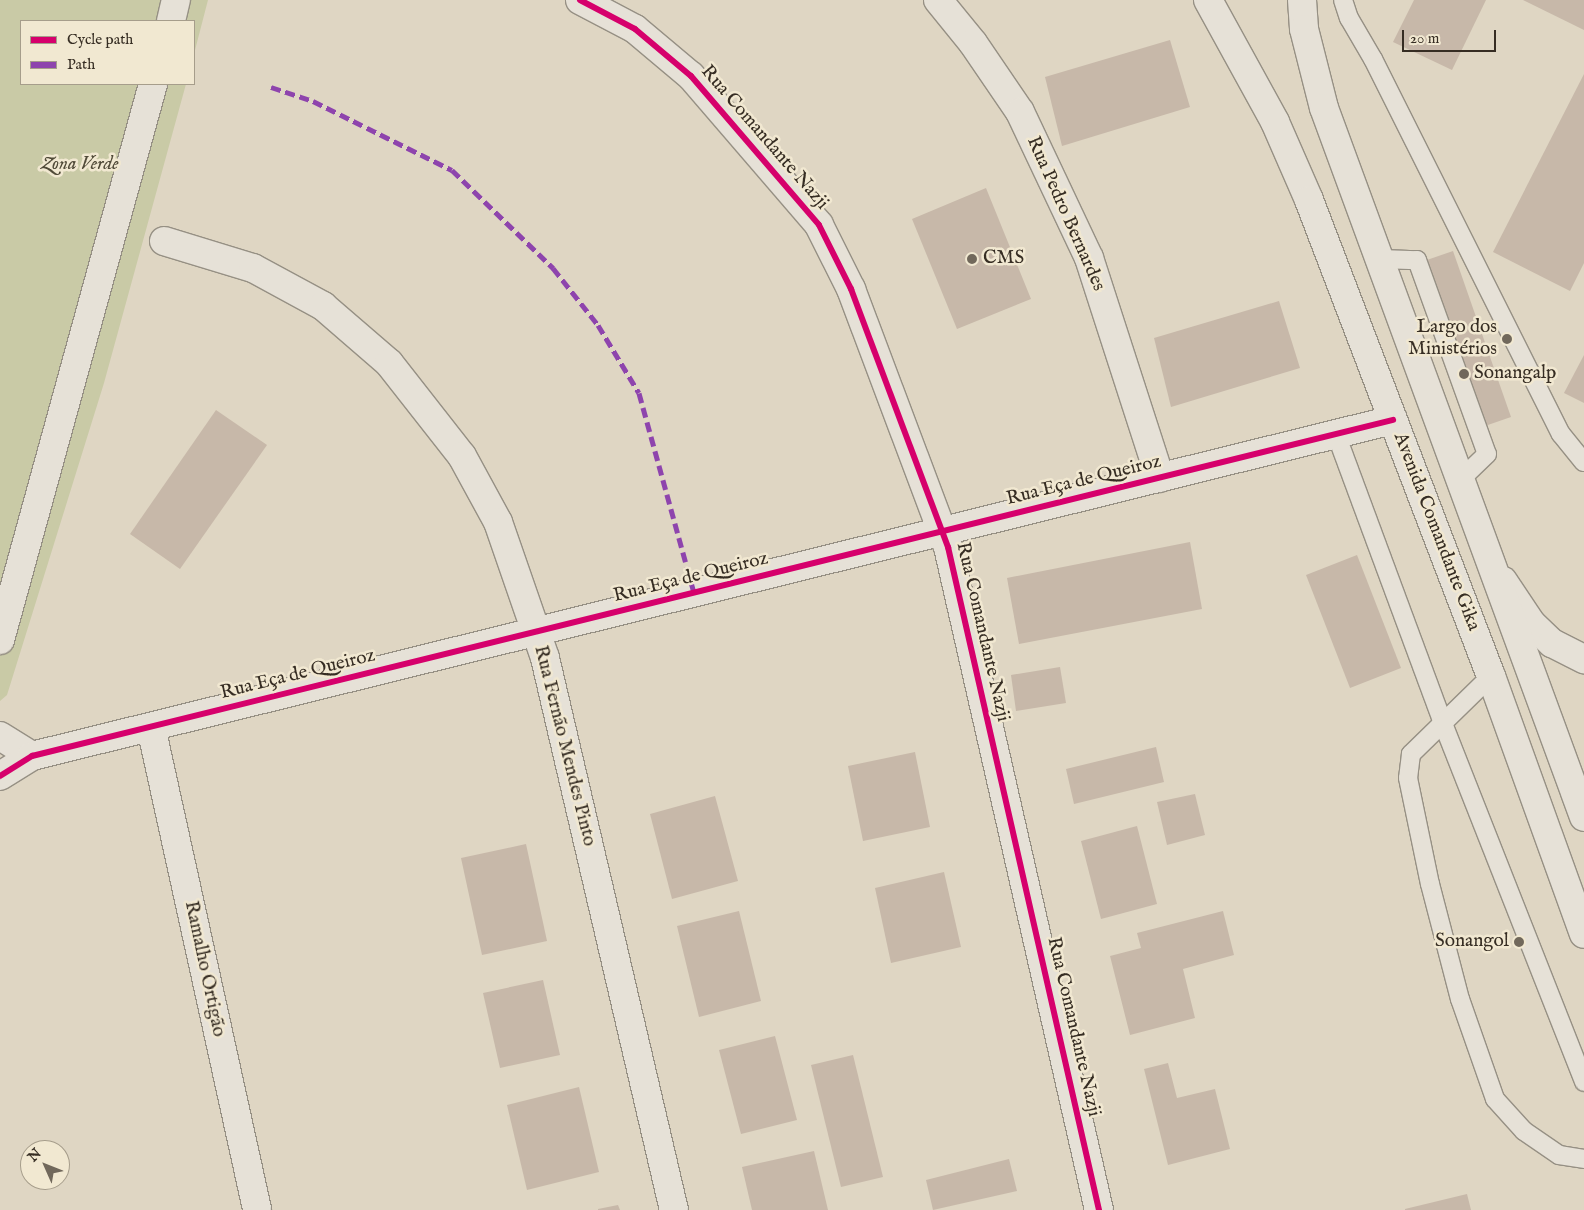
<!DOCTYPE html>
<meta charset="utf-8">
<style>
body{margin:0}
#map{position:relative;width:1584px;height:1210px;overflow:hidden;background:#dfd6c3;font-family:"IM FELL English",serif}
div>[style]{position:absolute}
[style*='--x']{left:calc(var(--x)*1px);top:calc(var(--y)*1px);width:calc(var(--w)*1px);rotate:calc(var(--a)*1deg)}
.green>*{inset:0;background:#c9caa6}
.building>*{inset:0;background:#c7b8a9}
.roads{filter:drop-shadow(1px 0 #969084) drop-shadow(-1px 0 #969084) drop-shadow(0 1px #969084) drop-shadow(0 -1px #969084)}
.lane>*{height:18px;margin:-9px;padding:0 9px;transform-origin:9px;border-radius:9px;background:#e6e1d7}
.street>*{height:28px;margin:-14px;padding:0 14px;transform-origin:14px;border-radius:14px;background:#e6e1d7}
.secondary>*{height:28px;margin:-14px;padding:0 14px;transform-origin:14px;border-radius:14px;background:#e6e1d7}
.quiet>*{height:5px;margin-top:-2.5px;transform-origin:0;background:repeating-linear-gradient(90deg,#8e44ad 0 10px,transparent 0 15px)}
.cycleway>*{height:6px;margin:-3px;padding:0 3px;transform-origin:3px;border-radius:3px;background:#d6006c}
.dots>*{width:14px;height:14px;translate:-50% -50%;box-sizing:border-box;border:2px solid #f1e8d1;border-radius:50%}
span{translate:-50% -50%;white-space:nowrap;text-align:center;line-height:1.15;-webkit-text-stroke:5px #f1e8d1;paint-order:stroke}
.street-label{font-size:19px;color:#362d23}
.park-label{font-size:19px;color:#504a38;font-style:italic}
.poi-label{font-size:19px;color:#362d23}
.left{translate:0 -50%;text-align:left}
.right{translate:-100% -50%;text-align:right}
.legend{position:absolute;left:20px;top:20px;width:175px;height:65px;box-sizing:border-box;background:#f1e8d1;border:1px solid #a69d8b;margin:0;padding:6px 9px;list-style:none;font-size:15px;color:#362d23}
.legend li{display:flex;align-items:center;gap:10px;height:25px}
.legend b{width:25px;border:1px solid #a69d8b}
.north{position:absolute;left:20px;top:1140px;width:50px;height:50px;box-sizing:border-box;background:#f1e8d1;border:1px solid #a69d8b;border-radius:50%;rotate:314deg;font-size:14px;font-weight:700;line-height:20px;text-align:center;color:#362d23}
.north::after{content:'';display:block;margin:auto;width:18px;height:22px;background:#71685b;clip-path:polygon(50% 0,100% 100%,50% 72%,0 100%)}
.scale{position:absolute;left:1402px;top:30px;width:94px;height:22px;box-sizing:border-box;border:2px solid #362d23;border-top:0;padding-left:6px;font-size:15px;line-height:18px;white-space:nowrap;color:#362d23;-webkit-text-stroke:4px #f1e8d1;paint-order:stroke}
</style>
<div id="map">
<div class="green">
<div style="clip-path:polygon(0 0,208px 0,194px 54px,194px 21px,21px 21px,21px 84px,186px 84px,104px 383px,7px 695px,0 701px)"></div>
</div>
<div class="building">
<div style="clip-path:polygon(1414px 0,1486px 0,1452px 70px,1393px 42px)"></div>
<div style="clip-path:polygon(1523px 0,1584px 0,1584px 30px)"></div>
<div style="clip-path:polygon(1170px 40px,1190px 107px,1062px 146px,1045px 77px)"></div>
<div style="clip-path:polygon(1584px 74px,1584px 263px,1570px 291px,1493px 252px)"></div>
<div style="clip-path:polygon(986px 188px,1031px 299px,957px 329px,912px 219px)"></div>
<div style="clip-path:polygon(1453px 251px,1511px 417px,1482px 427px,1424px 261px)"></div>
<div style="clip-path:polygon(1279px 301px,1300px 368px,1171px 407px,1154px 338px)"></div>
<div style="clip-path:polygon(1584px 355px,1584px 403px,1564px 393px)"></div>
<div style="clip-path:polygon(216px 410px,267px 445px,180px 569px,130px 534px)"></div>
<div style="clip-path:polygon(1190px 542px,1202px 609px,1019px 644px,1007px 578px)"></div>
<div style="clip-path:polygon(1357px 555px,1401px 668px,1350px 688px,1306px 575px)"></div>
<div style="clip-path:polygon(1060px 667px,1066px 703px,1016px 711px,1011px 675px)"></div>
<div style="clip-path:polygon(1156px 747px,1164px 782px,1074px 804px,1066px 769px)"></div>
<div style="clip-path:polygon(915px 752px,930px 827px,863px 841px,848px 766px)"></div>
<div style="clip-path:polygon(1195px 794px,1205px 835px,1167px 845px,1157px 802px)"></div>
<div style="clip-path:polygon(715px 796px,738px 881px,672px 899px,650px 814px)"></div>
<div style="clip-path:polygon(1137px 826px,1157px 904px,1101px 919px,1081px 841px)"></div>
<div style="clip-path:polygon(526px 844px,547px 941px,482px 955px,461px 858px)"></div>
<div style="clip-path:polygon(944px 872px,961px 947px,891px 963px,875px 888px)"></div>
<div style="clip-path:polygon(739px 911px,761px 1001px,699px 1017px,677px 926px)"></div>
<div style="clip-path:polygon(1223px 911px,1234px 955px,1183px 969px,1195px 1018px,1130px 1035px,1110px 956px,1141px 948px,1137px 933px)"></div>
<div style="clip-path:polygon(543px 980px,560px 1055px,500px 1068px,483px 993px)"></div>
<div style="clip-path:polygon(775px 1036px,797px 1120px,741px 1134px,719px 1050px)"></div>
<div style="clip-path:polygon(853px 1055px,883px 1177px,841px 1187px,811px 1065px)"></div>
<div style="clip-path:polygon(1168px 1063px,1177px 1098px,1215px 1089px,1230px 1149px,1168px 1165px,1144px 1069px)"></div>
<div style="clip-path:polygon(579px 1087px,599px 1172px,527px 1190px,507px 1105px)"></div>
<div style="clip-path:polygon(814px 1151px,828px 1210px,752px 1210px,742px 1167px)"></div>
<div style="clip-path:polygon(1009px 1159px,1017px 1191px,933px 1210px,926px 1180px)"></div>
<div style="clip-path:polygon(1467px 1194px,1471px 1210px,1405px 1210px,1405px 1209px)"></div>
<div style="clip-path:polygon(618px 1205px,620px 1210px,598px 1210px,598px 1209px)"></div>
</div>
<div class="roads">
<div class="lane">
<div style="--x:1343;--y:0;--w:19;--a:72"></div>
<div style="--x:1349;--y:18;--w:48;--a:59.7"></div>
<div style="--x:1373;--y:59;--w:419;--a:63.4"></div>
<div style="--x:1561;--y:434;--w:36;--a:51"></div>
<div style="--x:1380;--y:259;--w:37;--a:2"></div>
<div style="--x:1417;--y:260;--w:206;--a:70.2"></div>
<div style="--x:1487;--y:454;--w:36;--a:136"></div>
<div style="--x:1336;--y:434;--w:306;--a:69.7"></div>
<div style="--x:1442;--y:721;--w:388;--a:68.5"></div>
<div style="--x:1491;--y:676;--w:112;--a:135.7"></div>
<div style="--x:1411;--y:754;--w:24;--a:97"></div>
<div style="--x:1408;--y:778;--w:108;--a:78.3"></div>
<div style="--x:1430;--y:884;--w:119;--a:75.4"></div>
<div style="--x:1460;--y:999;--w:106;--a:70.7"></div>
<div style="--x:1495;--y:1099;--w:43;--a:47.8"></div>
<div style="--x:1524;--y:1131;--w:42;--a:34.4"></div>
<div style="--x:1559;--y:1155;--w:25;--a:9"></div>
</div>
<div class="street">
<div style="--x:580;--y:0;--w:62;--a:27.8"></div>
<div style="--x:635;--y:29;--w:73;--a:40"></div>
<div style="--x:691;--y:76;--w:196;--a:49.3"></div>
<div style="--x:819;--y:225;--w:72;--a:63.4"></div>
<div style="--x:851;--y:289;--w:276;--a:69.4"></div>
<div style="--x:948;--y:547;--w:680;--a:77.17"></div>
<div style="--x:938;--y:0;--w:55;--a:50.9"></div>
<div style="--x:973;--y:43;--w:83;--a:55.7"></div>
<div style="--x:1020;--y:112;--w:161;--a:64.7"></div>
<div style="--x:1089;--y:258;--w:231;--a:72.1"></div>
<div style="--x:171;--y:21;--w:22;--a:-77"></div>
<div style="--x:164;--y:241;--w:93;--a:16.9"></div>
<div style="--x:253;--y:268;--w:80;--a:28.5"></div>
<div style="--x:323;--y:306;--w:87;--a:40.8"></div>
<div style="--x:389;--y:363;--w:118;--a:51.9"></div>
<div style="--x:462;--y:456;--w:75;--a:61.4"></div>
<div style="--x:498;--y:522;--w:144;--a:70.9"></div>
<div style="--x:545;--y:658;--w:567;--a:76.85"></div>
<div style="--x:1503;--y:581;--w:50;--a:56.3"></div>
<div style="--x:1531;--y:623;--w:29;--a:44"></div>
<div style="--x:1552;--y:643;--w:36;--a:27"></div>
<div style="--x:0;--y:640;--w:577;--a:-74.61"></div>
<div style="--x:151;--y:727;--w:494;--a:77.6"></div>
<div style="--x:0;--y:736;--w:38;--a:32"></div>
<div style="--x:0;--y:776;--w:38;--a:-32"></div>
<div style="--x:32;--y:756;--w:1402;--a:-13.87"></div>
</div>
<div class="secondary">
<div style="--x:1208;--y:0;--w:139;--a:61.2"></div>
<div style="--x:1275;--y:122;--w:85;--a:66.4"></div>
<div style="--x:1309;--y:200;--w:510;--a:69.08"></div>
<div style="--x:1491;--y:676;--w:274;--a:70.2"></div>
<div style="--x:1302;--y:0;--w:29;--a:86"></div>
<div style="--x:1304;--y:29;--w:81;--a:75.8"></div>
<div style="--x:1324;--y:108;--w:755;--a:69.86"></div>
</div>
</div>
<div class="quiet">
<div style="--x:271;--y:87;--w:44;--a:18.4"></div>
<div style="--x:313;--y:101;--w:155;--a:26.4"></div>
<div style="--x:452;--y:170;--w:141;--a:44.1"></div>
<div style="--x:553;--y:268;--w:73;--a:51.7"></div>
<div style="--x:598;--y:325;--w:79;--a:58.9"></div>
<div style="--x:639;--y:393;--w:207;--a:74.6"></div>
</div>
<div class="cycleway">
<div style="--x:580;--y:0;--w:62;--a:27.8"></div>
<div style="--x:635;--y:29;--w:73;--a:40"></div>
<div style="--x:691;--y:76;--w:196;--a:49.3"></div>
<div style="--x:819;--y:225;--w:72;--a:63.4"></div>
<div style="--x:851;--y:289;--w:276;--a:69.4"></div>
<div style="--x:948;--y:547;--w:680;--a:77.17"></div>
<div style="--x:0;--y:776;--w:38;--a:-32"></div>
<div style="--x:32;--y:756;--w:1402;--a:-13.87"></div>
</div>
<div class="dots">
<div style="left:972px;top:259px;background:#71685b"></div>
<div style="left:1507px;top:339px;background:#71685b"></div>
<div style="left:1464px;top:374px;background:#71685b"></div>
<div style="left:1519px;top:942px;background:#71685b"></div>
</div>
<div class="street-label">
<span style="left:764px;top:138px;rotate:49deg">Rua Comandante Nazji</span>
<span style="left:1065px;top:214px;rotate:66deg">Rua Pedro Bernardes</span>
<span style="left:1084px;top:481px;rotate:-14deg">Rua Eça de Queiroz</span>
<span style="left:1436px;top:532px;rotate:69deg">Avenida Comandante Gika</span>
<span style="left:691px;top:578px;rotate:-14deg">Rua Eça de Queiroz</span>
<span style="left:982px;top:632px;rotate:77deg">Rua Comandante Nazji</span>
<span style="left:298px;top:675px;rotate:-14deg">Rua Eça de Queiroz</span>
<span style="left:564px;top:746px;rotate:76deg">Rua Fernão Mendes Pinto</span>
<span style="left:204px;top:969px;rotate:78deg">Ramalho Ortigão</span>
<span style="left:1073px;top:1027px;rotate:77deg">Rua Comandante Nazji</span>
</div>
<div class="park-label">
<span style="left:80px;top:165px">Zona Verde</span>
</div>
<div class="poi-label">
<span class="left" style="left:983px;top:259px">CMS</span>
<span class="right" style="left:1497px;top:339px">Largo dos<br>Ministérios</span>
<span class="left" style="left:1474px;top:374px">Sonangalp</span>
<span class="right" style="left:1509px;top:942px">Sonangol</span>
</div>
<ul class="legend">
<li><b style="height:6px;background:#d6006c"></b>Cycle path</li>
<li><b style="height:6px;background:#8e44ad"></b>Path</li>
</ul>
<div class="north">N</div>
<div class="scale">20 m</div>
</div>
